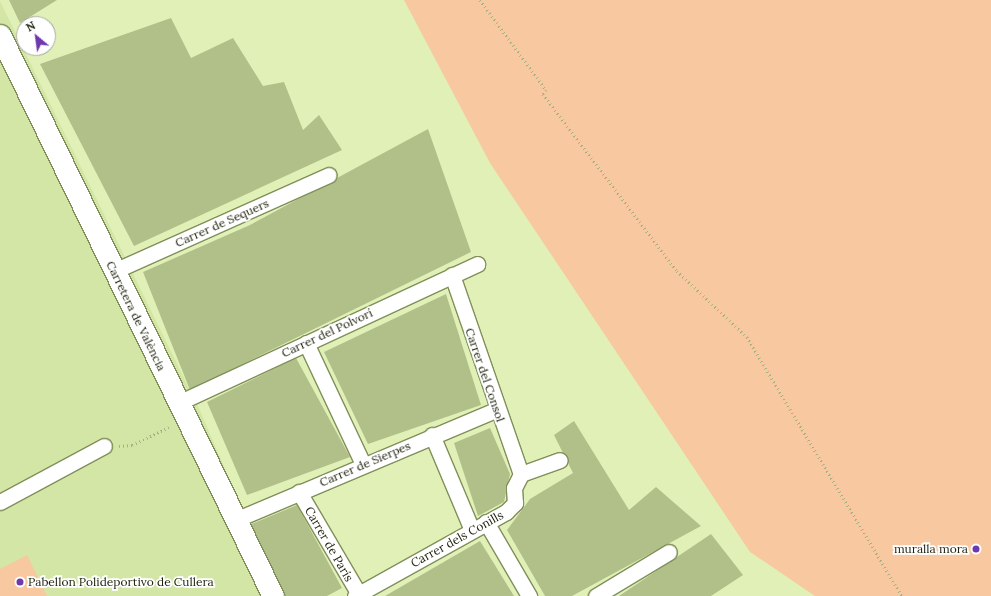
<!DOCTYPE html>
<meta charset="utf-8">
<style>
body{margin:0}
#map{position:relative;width:991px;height:596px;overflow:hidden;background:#e0f0b7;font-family:Lora,serif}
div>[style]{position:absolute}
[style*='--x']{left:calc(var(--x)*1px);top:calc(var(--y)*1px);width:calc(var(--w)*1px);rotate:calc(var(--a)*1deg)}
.built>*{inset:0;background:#d4e6a6}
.green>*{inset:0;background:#f8c8a0}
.building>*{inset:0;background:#b1c089}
.path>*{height:2.5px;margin-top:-1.25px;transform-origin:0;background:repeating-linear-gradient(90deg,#a5b183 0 1px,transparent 0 4px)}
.roads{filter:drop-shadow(1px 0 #818f5a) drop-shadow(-1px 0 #818f5a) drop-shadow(0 1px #818f5a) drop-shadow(0 -1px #818f5a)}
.street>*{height:15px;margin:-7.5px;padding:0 7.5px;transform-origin:7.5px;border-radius:7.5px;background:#fff}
.secondary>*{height:21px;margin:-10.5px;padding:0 10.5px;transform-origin:10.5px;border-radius:10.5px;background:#fff}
.dots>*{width:11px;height:11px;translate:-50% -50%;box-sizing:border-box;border:2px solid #fff;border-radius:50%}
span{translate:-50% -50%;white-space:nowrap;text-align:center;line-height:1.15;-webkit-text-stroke:3.5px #fff;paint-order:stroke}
.street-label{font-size:12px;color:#1b200a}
.poi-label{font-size:12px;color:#1b200a}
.right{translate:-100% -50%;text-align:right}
.left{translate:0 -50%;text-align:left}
.north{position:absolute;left:16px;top:16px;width:40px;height:40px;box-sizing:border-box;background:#fff;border:1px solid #a4a69d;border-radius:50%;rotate:331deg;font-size:11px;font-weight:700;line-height:16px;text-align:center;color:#1b200a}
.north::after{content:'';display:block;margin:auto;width:14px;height:18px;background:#6f38af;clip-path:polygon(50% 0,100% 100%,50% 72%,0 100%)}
</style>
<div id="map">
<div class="built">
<div style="clip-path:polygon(0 1px,200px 411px,280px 596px,0 596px)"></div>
</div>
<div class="green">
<div style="clip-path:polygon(404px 0,991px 0,991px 596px,815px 596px,750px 552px,490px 163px)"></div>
<div style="clip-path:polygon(27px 555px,47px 596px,0 596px,0 569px)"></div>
</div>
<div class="building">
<div style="clip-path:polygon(9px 0,57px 0,20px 23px)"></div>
<div style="clip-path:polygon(171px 18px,191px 58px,233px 38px,263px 86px,284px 82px,303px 130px,319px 115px,342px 150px,134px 246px,40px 64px)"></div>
<div style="clip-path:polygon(428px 129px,471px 252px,190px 390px,143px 272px,250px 225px)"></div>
<div style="clip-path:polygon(446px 294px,481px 405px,368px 444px,324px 352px)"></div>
<div style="clip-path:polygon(296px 358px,350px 457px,247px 495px,207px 402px)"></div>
<div style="clip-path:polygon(574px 421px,629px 510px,656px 487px,701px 526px,572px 596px,545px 596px,507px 530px,530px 499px,573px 473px,554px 435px)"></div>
<div style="clip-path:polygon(490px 428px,510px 474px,504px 502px,478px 516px,454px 443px)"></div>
<div style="clip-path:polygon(297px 505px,342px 588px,327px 596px,285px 596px,249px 525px)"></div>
<div style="clip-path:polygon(711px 534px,743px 575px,711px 596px,619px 596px)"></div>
<div style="clip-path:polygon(480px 541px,514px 596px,385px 596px)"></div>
</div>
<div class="path">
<div style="--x:480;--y:0;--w:112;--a:53.7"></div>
<div style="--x:546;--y:90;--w:5;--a:127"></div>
<div style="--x:543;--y:94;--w:222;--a:52.9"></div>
<div style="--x:677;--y:271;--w:96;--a:43.3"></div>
<div style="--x:747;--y:337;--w:302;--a:59.1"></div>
<div style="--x:119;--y:446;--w:13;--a:-4"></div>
<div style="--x:132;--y:445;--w:41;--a:-25.9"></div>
</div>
<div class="roads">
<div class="street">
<div style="--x:114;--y:271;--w:235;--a:-24.1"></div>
<div style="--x:452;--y:275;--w:211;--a:70.9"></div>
<div style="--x:306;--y:343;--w:134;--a:64.8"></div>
<div style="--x:178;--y:403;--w:330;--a:-24.9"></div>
<div style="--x:432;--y:435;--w:103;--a:67.2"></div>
<div style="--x:299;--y:492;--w:121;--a:59.6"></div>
<div style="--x:0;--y:502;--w:118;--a:-28.3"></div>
<div style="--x:235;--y:520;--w:282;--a:-22.9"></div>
<div style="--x:486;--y:522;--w:86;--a:59.8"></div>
<div style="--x:355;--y:596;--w:173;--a:-29.1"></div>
<div style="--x:506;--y:512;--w:13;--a:-45"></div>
<div style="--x:515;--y:503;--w:15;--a:-94"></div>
<div style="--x:514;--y:488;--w:16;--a:-63"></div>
<div style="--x:521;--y:474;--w:41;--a:-19.7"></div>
<div style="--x:596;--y:596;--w:85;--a:-31.1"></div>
</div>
<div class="secondary">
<div style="--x:0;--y:35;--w:624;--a:64.05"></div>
</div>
</div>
<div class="dots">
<div style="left:976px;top:549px;background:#6f38af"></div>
<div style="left:20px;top:582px;background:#6f38af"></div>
</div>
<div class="street-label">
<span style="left:222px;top:223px;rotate:-24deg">Carrer de Sequers</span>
<span style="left:136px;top:316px;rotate:64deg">Carretera de València</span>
<span style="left:327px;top:333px;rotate:-25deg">Carrer del Polvorí</span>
<span style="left:485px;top:375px;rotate:71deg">Carrer del Consol</span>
<span style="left:365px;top:464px;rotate:-23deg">Carrer de Sierpes</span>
<span style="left:457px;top:539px;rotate:-29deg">Carrer dels Conills</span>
<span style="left:329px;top:544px;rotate:60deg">Carrer de París</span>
</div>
<div class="poi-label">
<span class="right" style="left:968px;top:549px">muralla mora</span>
<span class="left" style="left:28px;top:582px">Pabellon Polideportivo de Cullera</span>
</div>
<div class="north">N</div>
</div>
